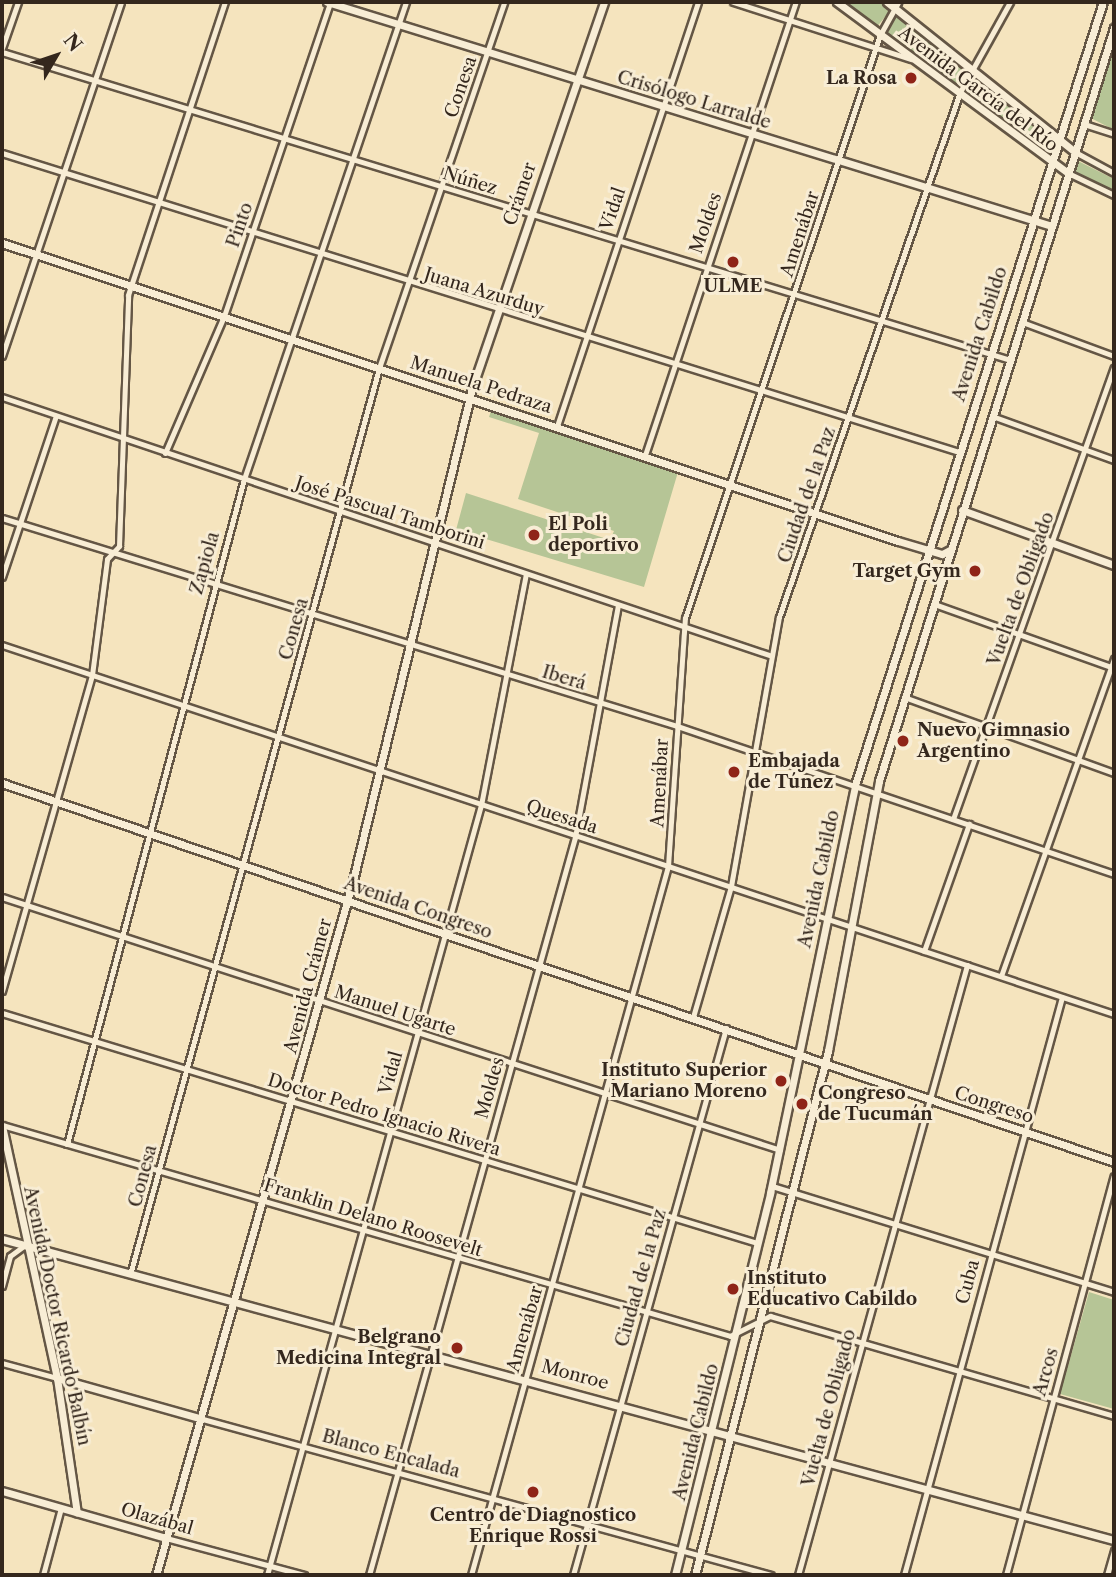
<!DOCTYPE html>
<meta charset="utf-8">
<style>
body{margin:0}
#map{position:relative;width:1116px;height:1577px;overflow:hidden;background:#f5e4be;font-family:"Libre Caslon Text",serif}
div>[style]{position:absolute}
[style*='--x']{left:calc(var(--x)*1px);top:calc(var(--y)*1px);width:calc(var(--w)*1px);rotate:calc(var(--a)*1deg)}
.green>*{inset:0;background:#b6c596}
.roads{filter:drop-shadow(2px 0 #645645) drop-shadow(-2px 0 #645645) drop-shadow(0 2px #645645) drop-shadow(0 -2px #645645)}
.street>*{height:5px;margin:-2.5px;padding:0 2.5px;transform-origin:2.5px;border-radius:2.5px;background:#f8edd5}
.secondary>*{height:7px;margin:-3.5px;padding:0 3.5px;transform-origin:3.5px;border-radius:3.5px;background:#f8edd5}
.dots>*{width:19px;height:19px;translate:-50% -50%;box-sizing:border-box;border:4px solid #f8edd5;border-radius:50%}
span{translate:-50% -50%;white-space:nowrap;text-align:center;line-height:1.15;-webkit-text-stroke:6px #f8edd5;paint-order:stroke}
.poi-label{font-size:18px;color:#34271d;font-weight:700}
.right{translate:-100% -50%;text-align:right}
.left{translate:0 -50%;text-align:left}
.street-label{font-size:18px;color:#34271d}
.frame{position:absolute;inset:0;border:4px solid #34271d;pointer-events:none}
.north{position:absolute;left:21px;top:21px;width:70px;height:70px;-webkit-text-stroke:5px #f8edd5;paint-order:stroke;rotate:51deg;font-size:19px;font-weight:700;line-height:28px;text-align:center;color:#34271d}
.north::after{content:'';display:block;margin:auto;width:24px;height:32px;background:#34271d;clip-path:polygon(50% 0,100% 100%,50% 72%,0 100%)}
</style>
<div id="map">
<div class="green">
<div style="clip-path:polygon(843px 2px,881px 2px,889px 12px,876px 28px)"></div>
<div style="clip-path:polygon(897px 15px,964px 64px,954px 89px,885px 35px)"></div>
<div style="clip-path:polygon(1114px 46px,1114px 130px,1089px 117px)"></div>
<div style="clip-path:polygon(974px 73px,1052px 134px,1046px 153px,963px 95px)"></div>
<div style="clip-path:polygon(1076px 160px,1114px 179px,1114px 191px,1072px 171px)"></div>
<div style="clip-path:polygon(491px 411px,678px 472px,644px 587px,456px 530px,466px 493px,610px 540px,614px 531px,518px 499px,539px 433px,489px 417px)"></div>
<div style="clip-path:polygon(1089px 1292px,1114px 1300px,1114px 1409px,1060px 1394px)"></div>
</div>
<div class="roads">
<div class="street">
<div style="--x:733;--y:2;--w:187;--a:17.8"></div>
<div style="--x:2;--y:48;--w:49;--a:-70.8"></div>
<div style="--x:2;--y:52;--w:1054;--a:16.99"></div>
<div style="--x:1084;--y:124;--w:32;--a:18"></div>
<div style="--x:1075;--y:152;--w:44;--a:28.3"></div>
<div style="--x:2;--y:153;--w:1003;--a:17.35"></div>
<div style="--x:1068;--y:173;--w:51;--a:25.6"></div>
<div style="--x:1022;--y:322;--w:98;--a:20.3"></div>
<div style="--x:2;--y:356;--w:373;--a:-71.4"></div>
<div style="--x:2;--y:397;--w:809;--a:18.59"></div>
<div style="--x:992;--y:416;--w:130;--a:19.8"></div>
<div style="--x:557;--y:426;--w:447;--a:-71.6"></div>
<div style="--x:165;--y:453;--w:149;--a:-66.7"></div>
<div style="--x:224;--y:316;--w:331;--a:-71.3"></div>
<div style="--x:645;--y:455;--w:478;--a:-71.6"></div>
<div style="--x:2;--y:518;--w:706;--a:17.13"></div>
<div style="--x:677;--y:726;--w:461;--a:18.7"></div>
<div style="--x:2;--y:577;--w:170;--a:-71.5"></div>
<div style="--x:934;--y:604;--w:188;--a:19.6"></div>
<div style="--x:2;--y:645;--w:1172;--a:18.36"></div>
<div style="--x:904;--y:697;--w:223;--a:19.9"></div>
<div style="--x:953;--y:819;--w:479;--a:-70.4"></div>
<div style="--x:2;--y:897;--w:818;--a:18.01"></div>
<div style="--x:924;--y:951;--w:135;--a:-70.5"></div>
<div style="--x:1001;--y:976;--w:337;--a:-70.4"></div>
<div style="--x:2;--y:991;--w:329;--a:-74.1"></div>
<div style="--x:92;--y:675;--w:117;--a:-82.6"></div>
<div style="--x:107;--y:559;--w:18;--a:-47"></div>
<div style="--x:119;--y:546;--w:251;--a:-87.9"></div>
<div style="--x:128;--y:295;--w:309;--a:-71.7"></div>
<div style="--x:2;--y:1013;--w:789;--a:16.94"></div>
<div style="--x:693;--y:1017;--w:136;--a:-73.8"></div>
<div style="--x:731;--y:886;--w:273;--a:-79.9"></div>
<div style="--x:779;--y:617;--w:555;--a:-70.98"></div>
<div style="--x:960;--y:92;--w:103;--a:-60.9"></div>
<div style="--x:2;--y:1125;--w:758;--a:16.16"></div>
<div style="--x:730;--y:1336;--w:45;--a:-26.6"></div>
<div style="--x:770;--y:1316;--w:358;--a:16.2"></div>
<div style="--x:67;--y:1144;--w:688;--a:-75.1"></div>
<div style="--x:244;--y:479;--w:504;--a:-71.24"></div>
<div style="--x:772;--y:1186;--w:358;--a:17.2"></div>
<div style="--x:131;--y:1271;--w:936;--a:-74.64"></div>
<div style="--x:379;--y:368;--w:387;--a:-71.1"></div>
<div style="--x:2;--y:1286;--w:31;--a:-75"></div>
<div style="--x:10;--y:1256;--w:19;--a:-36"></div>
<div style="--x:2;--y:1363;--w:57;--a:15.3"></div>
<div style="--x:199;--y:1418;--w:593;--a:15.35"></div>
<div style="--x:166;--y:1538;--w:143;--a:15"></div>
<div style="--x:43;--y:1575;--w:69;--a:-75"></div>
<div style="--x:267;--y:1575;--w:799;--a:-74.47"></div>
<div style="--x:481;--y:805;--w:235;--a:-79"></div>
<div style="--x:369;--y:1575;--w:766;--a:-74.4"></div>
<div style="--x:575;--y:837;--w:236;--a:-79.5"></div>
<div style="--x:471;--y:1575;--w:736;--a:-74.47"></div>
<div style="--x:668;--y:866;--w:249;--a:-86.1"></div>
<div style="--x:685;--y:618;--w:615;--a:-71.51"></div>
<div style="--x:880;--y:35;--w:38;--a:-61"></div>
<div style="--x:573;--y:1575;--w:568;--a:-74.37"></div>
<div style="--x:798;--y:1575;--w:633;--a:-74.51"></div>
<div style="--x:904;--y:1575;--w:599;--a:-74.71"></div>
<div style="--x:1006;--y:1575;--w:413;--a:-74.9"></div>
<div style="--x:1107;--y:1575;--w:26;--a:-74"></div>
</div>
<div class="secondary">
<div style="--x:327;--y:2;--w:759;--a:17.17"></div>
<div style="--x:837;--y:2;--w:287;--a:36.5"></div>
<div style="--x:887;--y:2;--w:241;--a:38.6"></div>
<div style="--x:2;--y:243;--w:944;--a:18.4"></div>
<div style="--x:898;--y:541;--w:46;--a:16.5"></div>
<div style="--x:942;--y:554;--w:9;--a:-27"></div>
<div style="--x:962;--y:510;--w:162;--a:19.9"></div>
<div style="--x:2;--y:783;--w:1175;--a:18.82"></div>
<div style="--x:2;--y:1126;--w:258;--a:77.7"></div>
<div style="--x:57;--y:1378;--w:136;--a:81.6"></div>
<div style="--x:2;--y:1239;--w:1152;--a:15.15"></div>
<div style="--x:57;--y:1378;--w:148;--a:15.7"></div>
<div style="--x:2;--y:1491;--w:171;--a:16"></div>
<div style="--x:156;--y:1575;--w:722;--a:-74.17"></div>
<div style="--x:353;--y:880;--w:506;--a:-76.4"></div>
<div style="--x:472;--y:388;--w:408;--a:-71.1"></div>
<div style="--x:675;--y:1575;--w:394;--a:-76"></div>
<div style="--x:770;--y:1193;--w:417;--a:-78.2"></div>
<div style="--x:855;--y:785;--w:821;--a:-72.43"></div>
<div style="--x:695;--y:1575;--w:541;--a:-75.76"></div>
<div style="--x:828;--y:1051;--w:275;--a:-79.3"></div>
<div style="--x:879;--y:781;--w:789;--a:-72.67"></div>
</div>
</div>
<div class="dots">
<div style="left:911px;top:78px;background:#8f2418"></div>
<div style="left:733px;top:262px;background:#8f2418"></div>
<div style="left:534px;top:535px;background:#8f2418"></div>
<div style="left:975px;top:571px;background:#8f2418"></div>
<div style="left:903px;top:741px;background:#8f2418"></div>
<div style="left:734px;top:772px;background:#8f2418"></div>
<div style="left:781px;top:1081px;background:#8f2418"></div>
<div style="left:802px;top:1104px;background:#8f2418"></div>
<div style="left:733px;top:1289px;background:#8f2418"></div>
<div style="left:457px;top:1348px;background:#8f2418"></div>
<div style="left:533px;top:1492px;background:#8f2418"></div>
</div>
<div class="poi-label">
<span class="right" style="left:897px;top:78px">La Rosa</span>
<span style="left:733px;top:286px">ULME</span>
<span class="left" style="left:548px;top:535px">El Poli<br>deportivo</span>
<span class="right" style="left:961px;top:571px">Target Gym</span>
<span class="left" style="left:917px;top:741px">Nuevo Gimnasio<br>Argentino</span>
<span class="left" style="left:748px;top:772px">Embajada<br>de Túnez</span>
<span class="right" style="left:767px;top:1081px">Instituto Superior<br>Mariano Moreno</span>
<span class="left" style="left:818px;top:1104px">Congreso<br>de Tucumán</span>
<span class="left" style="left:747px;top:1289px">Instituto<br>Educativo Cabildo</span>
<span class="right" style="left:441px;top:1348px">Belgrano<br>Medicina Integral</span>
<span style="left:533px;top:1526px">Centro de Diagnostico<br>Enrique Rossi</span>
</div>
<div class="street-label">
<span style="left:461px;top:87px;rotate:-71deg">Conesa</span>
<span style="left:978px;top:89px;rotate:37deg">Avenida García del Río</span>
<span style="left:694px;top:100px;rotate:17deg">Crisólogo Larralde</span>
<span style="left:470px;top:181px;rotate:17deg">Núñez</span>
<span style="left:520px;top:194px;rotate:-71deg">Crámer</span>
<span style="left:613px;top:209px;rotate:-71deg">Vidal</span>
<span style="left:706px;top:223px;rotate:-71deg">Moldes</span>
<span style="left:240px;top:225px;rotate:-71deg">Pinto</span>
<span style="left:800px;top:234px;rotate:-72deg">Amenábar</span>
<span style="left:484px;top:292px;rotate:17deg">Juana Azurduy</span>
<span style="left:980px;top:334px;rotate:-72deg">Avenida Cabildo</span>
<span style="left:481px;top:385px;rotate:18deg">Manuela Pedraza</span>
<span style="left:807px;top:495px;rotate:-71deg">Ciudad de la Paz</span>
<span style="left:390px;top:513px;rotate:18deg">José Pascual Tamborini</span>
<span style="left:205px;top:563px;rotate:-74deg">Zapiola</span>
<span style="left:1021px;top:589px;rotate:-70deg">Vuelta de Obligado</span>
<span style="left:294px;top:629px;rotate:-74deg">Conesa</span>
<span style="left:564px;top:678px;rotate:17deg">Iberá</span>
<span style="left:660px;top:783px;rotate:-87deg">Amenábar</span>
<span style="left:562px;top:817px;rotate:18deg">Quesada</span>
<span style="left:819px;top:879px;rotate:-78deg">Avenida Cabildo</span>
<span style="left:418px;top:908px;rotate:19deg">Avenida Congreso</span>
<span style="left:308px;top:986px;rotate:-75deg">Avenida Crámer</span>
<span style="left:395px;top:1011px;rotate:18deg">Manuel Ugarte</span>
<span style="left:391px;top:1073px;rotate:-74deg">Vidal</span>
<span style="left:490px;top:1088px;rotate:-74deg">Moldes</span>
<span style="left:994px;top:1105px;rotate:18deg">Congreso</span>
<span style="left:384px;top:1115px;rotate:17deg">Doctor Pedro Ignacio Rivera</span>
<span style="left:143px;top:1176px;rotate:-75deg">Conesa</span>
<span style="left:373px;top:1218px;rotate:17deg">Franklin Delano Roosevelt</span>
<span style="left:641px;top:1278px;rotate:-74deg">Ciudad de la Paz</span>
<span style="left:968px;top:1282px;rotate:-75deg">Cuba</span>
<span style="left:57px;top:1316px;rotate:78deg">Avenida Doctor Ricardo Balbín</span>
<span style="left:525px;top:1329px;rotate:-74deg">Amenábar</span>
<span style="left:1046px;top:1372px;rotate:-74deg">Arcos</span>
<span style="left:575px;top:1375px;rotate:15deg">Monroe</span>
<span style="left:829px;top:1408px;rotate:-75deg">Vuelta de Obligado</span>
<span style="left:696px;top:1432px;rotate:-76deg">Avenida Cabildo</span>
<span style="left:391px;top:1454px;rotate:15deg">Blanco Encalada</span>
<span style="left:157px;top:1519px;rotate:16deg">Olazábal</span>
</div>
<div class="frame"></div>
<div class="north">N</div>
</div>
